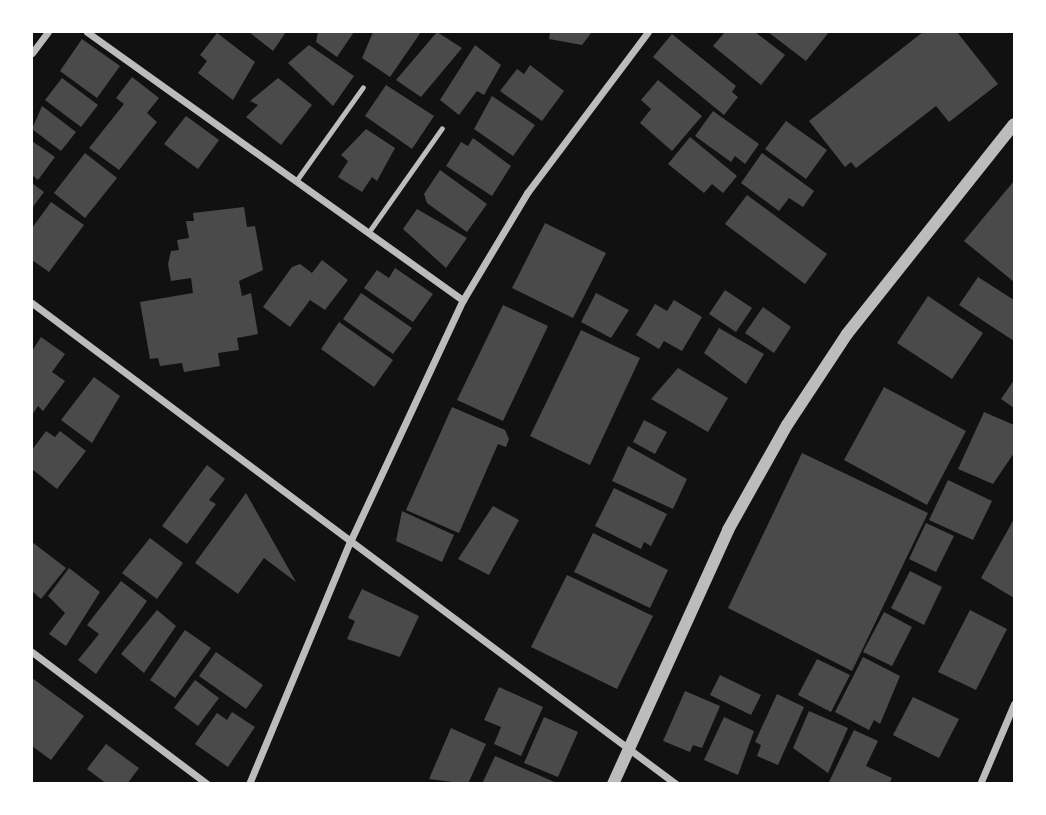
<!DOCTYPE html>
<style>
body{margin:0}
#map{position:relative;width:1046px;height:815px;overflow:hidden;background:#111;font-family:"DejaVu Sans",sans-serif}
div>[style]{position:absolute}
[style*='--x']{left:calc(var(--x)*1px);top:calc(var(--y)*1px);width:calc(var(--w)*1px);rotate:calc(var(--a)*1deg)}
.building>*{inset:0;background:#4a4a4a}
.service>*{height:5px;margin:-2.5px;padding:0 2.5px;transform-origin:2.5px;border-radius:2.5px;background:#bcbcbc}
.minor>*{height:7px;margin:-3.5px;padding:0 3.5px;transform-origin:3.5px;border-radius:3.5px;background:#bcbcbc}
.tertiary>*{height:12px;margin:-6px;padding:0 6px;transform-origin:6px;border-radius:6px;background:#bcbcbc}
span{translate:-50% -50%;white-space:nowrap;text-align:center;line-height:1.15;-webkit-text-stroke:7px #fff;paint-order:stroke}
.frame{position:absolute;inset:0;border:33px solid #fff;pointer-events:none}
</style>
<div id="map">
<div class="building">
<div style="clip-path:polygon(249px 32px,286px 32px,273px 51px)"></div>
<div style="clip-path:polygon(318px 32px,354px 32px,337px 57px,316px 42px)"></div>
<div style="clip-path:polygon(373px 32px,421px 32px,390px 77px,362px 58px)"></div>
<div style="clip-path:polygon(437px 32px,462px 48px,421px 97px,396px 80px)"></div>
<div style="clip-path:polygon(550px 32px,592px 32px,582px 45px,549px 39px)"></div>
<div style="clip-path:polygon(725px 32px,755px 32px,785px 55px,761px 85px,713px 46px)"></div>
<div style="clip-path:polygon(768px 32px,829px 32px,806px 61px)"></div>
<div style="clip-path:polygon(923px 32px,957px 32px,998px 84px,949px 122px,936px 106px,856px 168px,851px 162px,845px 167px,809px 121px)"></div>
<div style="clip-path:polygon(217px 33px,255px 62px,233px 100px,198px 73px,207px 61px,200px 55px)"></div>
<div style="clip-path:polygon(672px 34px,736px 86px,732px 92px,738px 97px,724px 115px,653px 57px)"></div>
<div style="clip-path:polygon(82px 39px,120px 66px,97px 98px,60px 71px)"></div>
<div style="clip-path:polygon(309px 45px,354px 76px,333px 106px,288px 63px)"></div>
<div style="clip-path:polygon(475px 45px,501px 65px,484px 95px,477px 91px,459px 115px,440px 100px)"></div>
<div style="clip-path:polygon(530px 65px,564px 91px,542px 121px,500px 91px,517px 69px,524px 74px)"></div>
<div style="clip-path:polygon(132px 77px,159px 98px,147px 113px,157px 122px,119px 170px,89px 148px,124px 104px,116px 98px)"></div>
<div style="clip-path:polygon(62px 78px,98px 105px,81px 127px,45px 100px)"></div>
<div style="clip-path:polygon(278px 78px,312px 105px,281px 145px,246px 117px,258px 105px,250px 101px)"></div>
<div style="clip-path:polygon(658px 80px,702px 116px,672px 151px,640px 123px,651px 109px,641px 100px)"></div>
<div style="clip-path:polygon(386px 85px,434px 116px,412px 149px,365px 116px)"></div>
<div style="clip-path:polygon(492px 96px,535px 125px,513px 156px,474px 129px)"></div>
<div style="clip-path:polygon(42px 106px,76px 132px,61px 151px,32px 129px)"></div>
<div style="clip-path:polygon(713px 111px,759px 144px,745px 164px,735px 156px,731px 162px,695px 136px)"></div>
<div style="clip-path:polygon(186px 116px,219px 140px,198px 169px,164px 144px)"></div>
<div style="clip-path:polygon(786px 121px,827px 150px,806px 179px,765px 149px)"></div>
<div style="clip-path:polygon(366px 129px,395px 148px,377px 181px,372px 177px,362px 192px,338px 177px,348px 161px,341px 155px)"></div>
<div style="clip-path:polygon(690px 137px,737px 176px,723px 193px,712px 184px,704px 193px,668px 164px)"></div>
<div style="clip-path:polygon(473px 138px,511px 166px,492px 196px,446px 166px,461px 142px,468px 146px)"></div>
<div style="clip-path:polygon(32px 141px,55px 157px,38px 180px,32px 175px)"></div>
<div style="clip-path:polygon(85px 153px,117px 178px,85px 218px,54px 193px)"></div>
<div style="clip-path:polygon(762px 153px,814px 191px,803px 207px,789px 198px,779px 211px,741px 183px)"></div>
<div style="clip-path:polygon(440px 170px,487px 204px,467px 232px,427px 203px,424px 194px)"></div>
<div style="clip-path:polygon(1014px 181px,1014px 282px,964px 241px)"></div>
<div style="clip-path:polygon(32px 183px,44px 192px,32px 208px)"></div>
<div style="clip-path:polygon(747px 195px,827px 254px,805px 284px,725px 224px)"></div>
<div style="clip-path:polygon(51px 202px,84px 225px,49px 272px,32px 260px,32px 228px)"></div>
<div style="clip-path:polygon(244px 207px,247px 227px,255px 226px,263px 270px,239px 281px,242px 296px,251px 293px,258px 334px,237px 338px,239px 350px,218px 353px,220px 366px,184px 372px,182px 363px,160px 366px,158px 358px,150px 359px,140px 302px,193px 293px,191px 278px,171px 281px,168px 264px,171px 251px,179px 250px,177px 240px,189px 238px,186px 221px,194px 221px,193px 213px)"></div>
<div style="clip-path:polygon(417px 209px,467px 238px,446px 268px,403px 229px)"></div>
<div style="clip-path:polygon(545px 223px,606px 253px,573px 318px,512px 288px)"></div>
<div style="clip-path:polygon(322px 260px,348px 280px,325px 310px,310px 300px,290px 327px,263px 307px,292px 267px,300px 264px,312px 273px)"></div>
<div style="clip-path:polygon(395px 268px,433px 294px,413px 322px,364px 288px,377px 270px,389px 278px)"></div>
<div style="clip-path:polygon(978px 277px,1014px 300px,1014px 341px,959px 305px)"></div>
<div style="clip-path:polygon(725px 290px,752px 308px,736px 332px,709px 314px)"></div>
<div style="clip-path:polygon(361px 293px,412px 328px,393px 354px,343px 319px)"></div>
<div style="clip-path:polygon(596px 293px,629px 310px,611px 338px,581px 322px)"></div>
<div style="clip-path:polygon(928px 296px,983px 333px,952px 379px,897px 343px)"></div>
<div style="clip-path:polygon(674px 300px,702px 317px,682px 351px,664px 341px,659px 349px,636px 335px,655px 304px,667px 311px)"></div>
<div style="clip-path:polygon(503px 305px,548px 326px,503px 421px,457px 400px)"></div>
<div style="clip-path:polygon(763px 307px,791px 327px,774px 353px,745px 333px)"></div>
<div style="clip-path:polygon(339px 322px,393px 360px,374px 387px,321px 349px)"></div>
<div style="clip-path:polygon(719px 328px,764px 354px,746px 384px,704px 353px)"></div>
<div style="clip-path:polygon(581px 330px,640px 358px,590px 465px,530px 436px)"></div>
<div style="clip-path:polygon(41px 337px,65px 354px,52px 372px,65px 381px,43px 411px,38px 406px,32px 415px,32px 351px)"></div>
<div style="clip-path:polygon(678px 368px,728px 398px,708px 432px,651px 399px)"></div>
<div style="clip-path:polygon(94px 377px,120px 396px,92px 443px,61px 420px)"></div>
<div style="clip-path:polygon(1014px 380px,1014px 408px,1001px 399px)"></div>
<div style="clip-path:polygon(884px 387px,966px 431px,927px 505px,844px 460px)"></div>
<div style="clip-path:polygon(452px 407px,505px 430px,509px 439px,506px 447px,498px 444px,459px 533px,406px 510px)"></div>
<div style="clip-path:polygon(984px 412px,1014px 425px,1014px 453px,993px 484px,958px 469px)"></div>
<div style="clip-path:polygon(644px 420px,667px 432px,655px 454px,633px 442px)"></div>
<div style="clip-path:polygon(46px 431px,55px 437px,60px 431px,86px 451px,57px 489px,32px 469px,32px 450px)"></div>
<div style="clip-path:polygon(628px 446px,687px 479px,673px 509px,612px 481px)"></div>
<div style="clip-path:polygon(802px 453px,928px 513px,852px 671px,728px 608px)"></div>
<div style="clip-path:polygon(207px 465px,225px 479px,209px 500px,216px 504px,187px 544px,162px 526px)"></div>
<div style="clip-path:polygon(948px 480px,992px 501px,973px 540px,929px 520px)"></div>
<div style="clip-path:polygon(614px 488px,667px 514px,651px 546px,644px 542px,641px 549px,595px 526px)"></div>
<div style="clip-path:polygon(246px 493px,296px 582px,264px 558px,238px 594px,195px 563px)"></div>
<div style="clip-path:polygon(493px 506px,519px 520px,489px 575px,458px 559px)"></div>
<div style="clip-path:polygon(402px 511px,454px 535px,442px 562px,396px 541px)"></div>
<div style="clip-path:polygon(1014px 519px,1014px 598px,981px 578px)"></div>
<div style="clip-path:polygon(926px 523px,954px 536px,936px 572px,909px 559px)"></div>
<div style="clip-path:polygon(593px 533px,668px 570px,650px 608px,574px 572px)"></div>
<div style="clip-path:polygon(150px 538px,183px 563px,157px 599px,122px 573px)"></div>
<div style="clip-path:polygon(32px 542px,66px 568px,41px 599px,32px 591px)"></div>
<div style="clip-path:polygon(69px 568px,100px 592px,66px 646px,49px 634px,65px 613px,48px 596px)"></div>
<div style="clip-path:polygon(910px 571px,942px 587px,924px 625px,891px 608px)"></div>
<div style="clip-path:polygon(567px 575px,653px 616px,617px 689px,531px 647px)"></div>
<div style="clip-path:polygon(121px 581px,147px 601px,96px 674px,78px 660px,99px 634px,87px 625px)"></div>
<div style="clip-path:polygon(362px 589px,419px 616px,400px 657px,347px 639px,355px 621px,348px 618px)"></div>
<div style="clip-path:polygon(157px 610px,176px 626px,144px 673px,121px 654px)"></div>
<div style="clip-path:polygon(970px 610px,1007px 629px,976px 690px,938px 672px)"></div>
<div style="clip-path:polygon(884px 612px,912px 627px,892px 666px,863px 652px)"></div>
<div style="clip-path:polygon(185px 630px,211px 648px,175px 698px,150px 680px)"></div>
<div style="clip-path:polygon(216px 652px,263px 685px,246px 709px,199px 676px)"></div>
<div style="clip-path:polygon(863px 657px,900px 676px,880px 724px,874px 720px,869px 730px,835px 712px)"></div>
<div style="clip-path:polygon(817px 659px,850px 675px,831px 712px,798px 695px)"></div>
<div style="clip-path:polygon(720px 675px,761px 695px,751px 715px,710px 695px)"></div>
<div style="clip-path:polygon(32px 678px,84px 716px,51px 760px,32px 746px)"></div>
<div style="clip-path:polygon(195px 680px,219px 698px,198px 726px,174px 708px)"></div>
<div style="clip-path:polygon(499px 687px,543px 707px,521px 756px,494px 744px,501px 727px,484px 720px)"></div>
<div style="clip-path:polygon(685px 691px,720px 706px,702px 748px,693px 745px,690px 752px,663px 741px)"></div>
<div style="clip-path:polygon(777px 694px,804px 707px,778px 765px,757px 756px,761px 745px,755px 742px)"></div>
<div style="clip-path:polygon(913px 697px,959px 719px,939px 758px,893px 735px)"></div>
<div style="clip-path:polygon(809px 711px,848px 728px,828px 773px,793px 748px)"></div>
<div style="clip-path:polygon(232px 712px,255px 727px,228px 767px,195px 744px,217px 713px,227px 720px)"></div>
<div style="clip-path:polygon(544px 717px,578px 732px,558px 777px,524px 763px)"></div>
<div style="clip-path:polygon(724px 717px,754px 731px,738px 775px,704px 760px)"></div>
<div style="clip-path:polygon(451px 728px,486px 744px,468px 784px,429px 779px)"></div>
<div style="clip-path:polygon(854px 730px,878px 741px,866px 766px,892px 778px,889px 784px,828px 784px)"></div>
<div style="clip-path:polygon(106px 744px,139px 768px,127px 784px,107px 784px,87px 769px)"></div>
<div style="clip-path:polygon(495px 756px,559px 784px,482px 784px)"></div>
</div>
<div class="service">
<div style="--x:296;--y:181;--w:115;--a:-54.5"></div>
<div style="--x:368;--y:233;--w:128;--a:-54.8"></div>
</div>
<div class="minor">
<div style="--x:87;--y:32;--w:462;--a:35.5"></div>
<div style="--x:32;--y:53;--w:26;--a:-53"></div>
<div style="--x:32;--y:303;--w:804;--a:36.76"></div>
<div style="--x:32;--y:652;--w:219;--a:37"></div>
<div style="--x:249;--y:784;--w:260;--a:-67.4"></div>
<div style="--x:349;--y:544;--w:269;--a:-65"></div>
<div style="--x:463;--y:300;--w:125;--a:-59.1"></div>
<div style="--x:527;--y:193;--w:201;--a:-53.1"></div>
<div style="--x:980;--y:784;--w:87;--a:-67"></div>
</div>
<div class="tertiary">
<div style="--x:613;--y:784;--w:279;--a:-65.6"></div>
<div style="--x:728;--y:530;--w:120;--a:-60.7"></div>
<div style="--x:787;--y:425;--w:109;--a:-56.6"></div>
<div style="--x:847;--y:334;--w:268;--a:-51.5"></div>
</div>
<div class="frame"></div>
</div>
